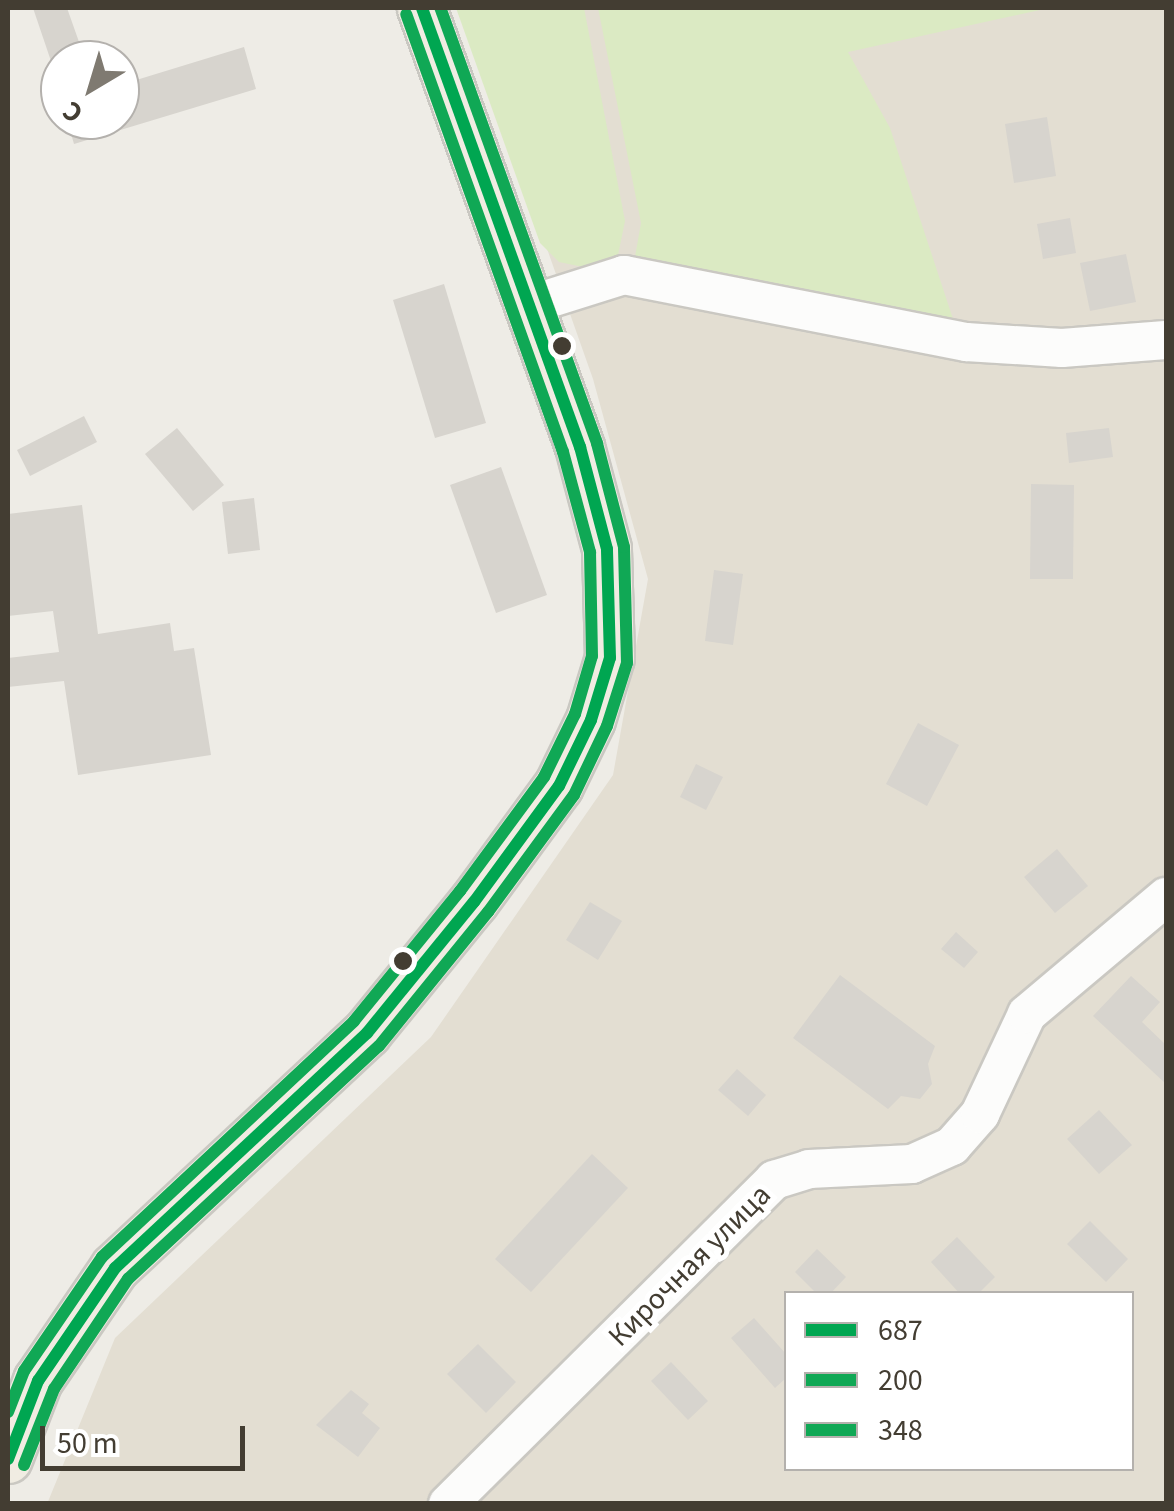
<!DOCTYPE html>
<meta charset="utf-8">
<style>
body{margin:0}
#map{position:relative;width:1174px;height:1511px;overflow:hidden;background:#eeece6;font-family:"Source Sans 3",sans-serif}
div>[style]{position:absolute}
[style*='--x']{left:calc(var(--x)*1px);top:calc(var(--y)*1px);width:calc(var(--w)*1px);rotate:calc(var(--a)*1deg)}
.residential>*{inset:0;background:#e3ded2}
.green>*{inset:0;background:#dbeac3}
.building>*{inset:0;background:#d7d4ce}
.roads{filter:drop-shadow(2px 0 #cac8c2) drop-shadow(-2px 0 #cac8c2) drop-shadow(0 2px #cac8c2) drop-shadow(0 -2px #cac8c2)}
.minor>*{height:38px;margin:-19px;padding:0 19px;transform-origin:19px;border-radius:19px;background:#fcfcfb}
.major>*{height:48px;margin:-24px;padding:0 24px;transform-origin:24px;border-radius:24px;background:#f0ece2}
.bus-1>*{height:12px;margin:-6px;padding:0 6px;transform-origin:6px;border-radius:6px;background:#00a651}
.bus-2>*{height:12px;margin:-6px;padding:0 6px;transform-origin:6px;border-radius:6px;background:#10a855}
.bus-3>*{height:12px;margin:-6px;padding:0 6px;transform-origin:6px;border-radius:6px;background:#10a855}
.dots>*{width:28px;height:28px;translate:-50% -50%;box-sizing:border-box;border:5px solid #fff;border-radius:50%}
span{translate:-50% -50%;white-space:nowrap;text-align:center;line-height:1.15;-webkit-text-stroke:10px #fff;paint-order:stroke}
.street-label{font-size:30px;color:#433d32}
.frame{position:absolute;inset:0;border:10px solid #433d32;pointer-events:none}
.legend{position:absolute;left:784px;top:1291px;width:350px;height:180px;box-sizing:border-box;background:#fff;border:2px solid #b4b1ad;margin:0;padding:12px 18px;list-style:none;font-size:30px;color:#433d32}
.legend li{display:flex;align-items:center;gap:20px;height:50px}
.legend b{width:50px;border:2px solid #b4b1ad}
.north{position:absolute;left:40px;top:40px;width:100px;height:100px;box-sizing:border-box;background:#fff;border:2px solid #b4b1ad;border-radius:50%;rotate:218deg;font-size:28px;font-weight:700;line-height:40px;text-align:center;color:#433d32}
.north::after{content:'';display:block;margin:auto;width:35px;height:45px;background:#7f7a71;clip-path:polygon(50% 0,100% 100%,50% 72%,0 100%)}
.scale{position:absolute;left:40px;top:1426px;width:205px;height:45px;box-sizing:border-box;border:5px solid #433d32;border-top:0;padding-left:12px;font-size:30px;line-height:35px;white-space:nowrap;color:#433d32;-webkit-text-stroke:8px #fff;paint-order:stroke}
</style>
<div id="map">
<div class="residential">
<div style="clip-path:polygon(evenodd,462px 8px,1166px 8px,1166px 1503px,47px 1504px,115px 1338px,431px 1037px,613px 775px,648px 579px,593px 379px,462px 8px,786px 1294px,1132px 1294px,1132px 1468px,786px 1468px,786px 1294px)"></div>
</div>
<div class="green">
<div style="clip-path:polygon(456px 8px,584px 8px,625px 221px,617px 260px,593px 269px,559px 262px,540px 243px)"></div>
<div style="clip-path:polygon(598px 8px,1049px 8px,848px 52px,890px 128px,953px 319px,633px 268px,641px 223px)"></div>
</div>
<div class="building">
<div style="clip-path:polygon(33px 8px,67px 8px,84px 56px,53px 67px)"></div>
<div style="clip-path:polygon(244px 47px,256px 89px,74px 144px,67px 120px,120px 120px,120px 85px)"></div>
<div style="clip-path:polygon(1047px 117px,1056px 176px,1014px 183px,1005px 124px)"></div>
<div style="clip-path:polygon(1070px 218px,1076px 253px,1043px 259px,1037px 224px)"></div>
<div style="clip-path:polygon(1126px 254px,1136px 302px,1090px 311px,1080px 263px)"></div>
<div style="clip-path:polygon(444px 284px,486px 423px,435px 438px,393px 300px)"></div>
<div style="clip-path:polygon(84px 416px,97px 442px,30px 476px,17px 450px)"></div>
<div style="clip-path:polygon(177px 428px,224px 485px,193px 511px,145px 454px)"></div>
<div style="clip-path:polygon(1109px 428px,1113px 457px,1069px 463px,1066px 433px)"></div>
<div style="clip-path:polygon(501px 467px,547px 595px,496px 613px,450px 485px)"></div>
<div style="clip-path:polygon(1031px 484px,1074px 485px,1073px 579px,1030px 579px)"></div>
<div style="clip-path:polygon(254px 498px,260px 550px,228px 554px,222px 502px)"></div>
<div style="clip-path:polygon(82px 505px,98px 634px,170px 623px,174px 651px,194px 648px,211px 755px,78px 775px,64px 681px,8px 687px,8px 658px,59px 652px,53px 611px,8px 616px,8px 514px)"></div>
<div style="clip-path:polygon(714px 570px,743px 574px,733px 645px,705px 641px)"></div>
<div style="clip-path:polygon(918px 723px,959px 745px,927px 806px,886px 784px)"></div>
<div style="clip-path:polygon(696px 764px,723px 777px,706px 810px,680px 797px)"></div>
<div style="clip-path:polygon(1057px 849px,1088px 886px,1055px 913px,1024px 877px)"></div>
<div style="clip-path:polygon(590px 902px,622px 921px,598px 960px,566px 940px)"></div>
<div style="clip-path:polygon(956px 932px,978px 952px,964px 968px,941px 949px)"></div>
<div style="clip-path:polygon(840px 975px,935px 1046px,928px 1064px,932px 1084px,920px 1099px,901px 1096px,888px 1109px,793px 1038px)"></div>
<div style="clip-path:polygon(1131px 976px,1160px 1002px,1142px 1022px,1166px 1045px,1166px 1084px,1093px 1016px)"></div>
<div style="clip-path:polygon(737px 1069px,766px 1095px,748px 1116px,718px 1090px)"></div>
<div style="clip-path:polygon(1099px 1110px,1132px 1145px,1099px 1174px,1067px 1139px)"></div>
<div style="clip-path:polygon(592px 1154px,628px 1188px,531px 1292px,495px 1259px)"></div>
<div style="clip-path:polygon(1090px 1221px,1128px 1259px,1106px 1282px,1067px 1244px)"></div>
<div style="clip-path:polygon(957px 1237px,995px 1277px,978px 1294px,960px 1294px,931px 1262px)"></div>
<div style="clip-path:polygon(817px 1249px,846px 1277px,830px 1294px,817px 1294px,795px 1272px)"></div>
<div style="clip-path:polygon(754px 1318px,786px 1354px,786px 1378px,775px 1388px,731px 1338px)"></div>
<div style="clip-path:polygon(478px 1344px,516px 1382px,486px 1413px,447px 1374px)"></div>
<div style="clip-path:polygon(671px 1362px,708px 1401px,688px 1420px,651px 1381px)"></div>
<div style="clip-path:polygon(351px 1390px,369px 1404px,362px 1413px,380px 1428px,358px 1457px,316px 1425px)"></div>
</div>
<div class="roads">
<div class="minor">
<div style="--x:529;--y:305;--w:100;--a:-17.5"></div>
<div style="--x:624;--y:275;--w:349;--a:11.1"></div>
<div style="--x:966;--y:342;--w:96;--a:3.6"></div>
<div style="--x:1062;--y:348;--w:104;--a:-4.4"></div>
<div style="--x:448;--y:1504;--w:460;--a:-44.8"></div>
<div style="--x:774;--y:1180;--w:37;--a:-17"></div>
<div style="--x:809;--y:1169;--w:103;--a:-2.8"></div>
<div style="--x:912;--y:1164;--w:44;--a:-24.2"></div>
<div style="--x:952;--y:1146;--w:43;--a:-48.8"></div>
<div style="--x:980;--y:1114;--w:110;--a:-64.8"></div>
<div style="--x:1027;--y:1014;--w:182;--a:-40.1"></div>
</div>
<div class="major">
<div style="--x:8;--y:1459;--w:84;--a:-69"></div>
<div style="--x:38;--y:1381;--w:137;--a:-55.7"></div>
<div style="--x:115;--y:1268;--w:345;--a:-43"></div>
<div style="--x:367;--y:1033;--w:169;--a:-50.8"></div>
<div style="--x:474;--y:902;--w:144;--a:-53.8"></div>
<div style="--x:559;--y:786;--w:73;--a:-64.1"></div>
<div style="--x:591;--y:720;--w:65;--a:-73"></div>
<div style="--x:610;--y:658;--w:109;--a:-91.6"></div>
<div style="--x:607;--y:549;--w:106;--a:-104.8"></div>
<div style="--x:580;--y:447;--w:467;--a:-109.8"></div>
</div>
</div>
<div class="bus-1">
<div style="--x:8;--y:1459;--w:84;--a:-69"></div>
<div style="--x:38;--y:1381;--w:137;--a:-55.7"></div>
<div style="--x:115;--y:1268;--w:345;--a:-43"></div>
<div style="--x:367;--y:1033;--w:169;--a:-50.8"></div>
<div style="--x:474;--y:902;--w:144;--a:-53.8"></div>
<div style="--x:559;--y:786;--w:73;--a:-64.1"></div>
<div style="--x:591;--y:720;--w:65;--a:-73"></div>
<div style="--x:610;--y:658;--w:109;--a:-91.6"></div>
<div style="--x:607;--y:549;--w:106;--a:-104.8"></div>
<div style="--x:580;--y:447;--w:467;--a:-109.8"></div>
</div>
<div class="bus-2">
<div style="--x:24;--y:1465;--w:82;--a:-68.5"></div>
<div style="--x:54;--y:1389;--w:133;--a:-56.1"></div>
<div style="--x:128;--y:1279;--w:342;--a:-42.9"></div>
<div style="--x:379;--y:1046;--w:173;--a:-50.9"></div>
<div style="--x:488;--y:912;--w:145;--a:-53.7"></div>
<div style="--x:574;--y:795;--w:76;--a:-64.4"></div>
<div style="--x:607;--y:726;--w:66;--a:-72.4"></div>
<div style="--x:627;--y:663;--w:116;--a:-91.5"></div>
<div style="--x:624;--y:547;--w:107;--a:-104.6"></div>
<div style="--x:597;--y:443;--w:462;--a:-109.8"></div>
</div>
<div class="bus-3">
<div style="--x:8;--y:1412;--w:44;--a:-68.7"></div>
<div style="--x:24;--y:1371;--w:138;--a:-55.6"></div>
<div style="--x:102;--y:1257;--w:345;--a:-43.1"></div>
<div style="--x:354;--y:1021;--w:168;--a:-50.8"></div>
<div style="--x:460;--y:891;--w:142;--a:-53.6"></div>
<div style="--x:544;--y:777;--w:70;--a:-63.8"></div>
<div style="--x:575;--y:714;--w:60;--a:-73.7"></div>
<div style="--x:592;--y:656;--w:104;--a:-91.1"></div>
<div style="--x:590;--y:552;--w:104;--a:-105.1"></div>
<div style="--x:563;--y:452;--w:465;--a:-109.7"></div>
</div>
<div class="dots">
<div style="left:562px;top:346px;background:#433d32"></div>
<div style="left:403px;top:961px;background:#433d32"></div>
</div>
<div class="street-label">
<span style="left:690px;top:1266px;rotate:-45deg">Кирочная улица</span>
</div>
<div class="frame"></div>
<ul class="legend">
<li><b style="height:12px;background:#00a651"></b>687</li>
<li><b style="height:12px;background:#10a855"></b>200</li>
<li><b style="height:12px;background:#10a855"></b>348</li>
</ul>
<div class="north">С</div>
<div class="scale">50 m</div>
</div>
